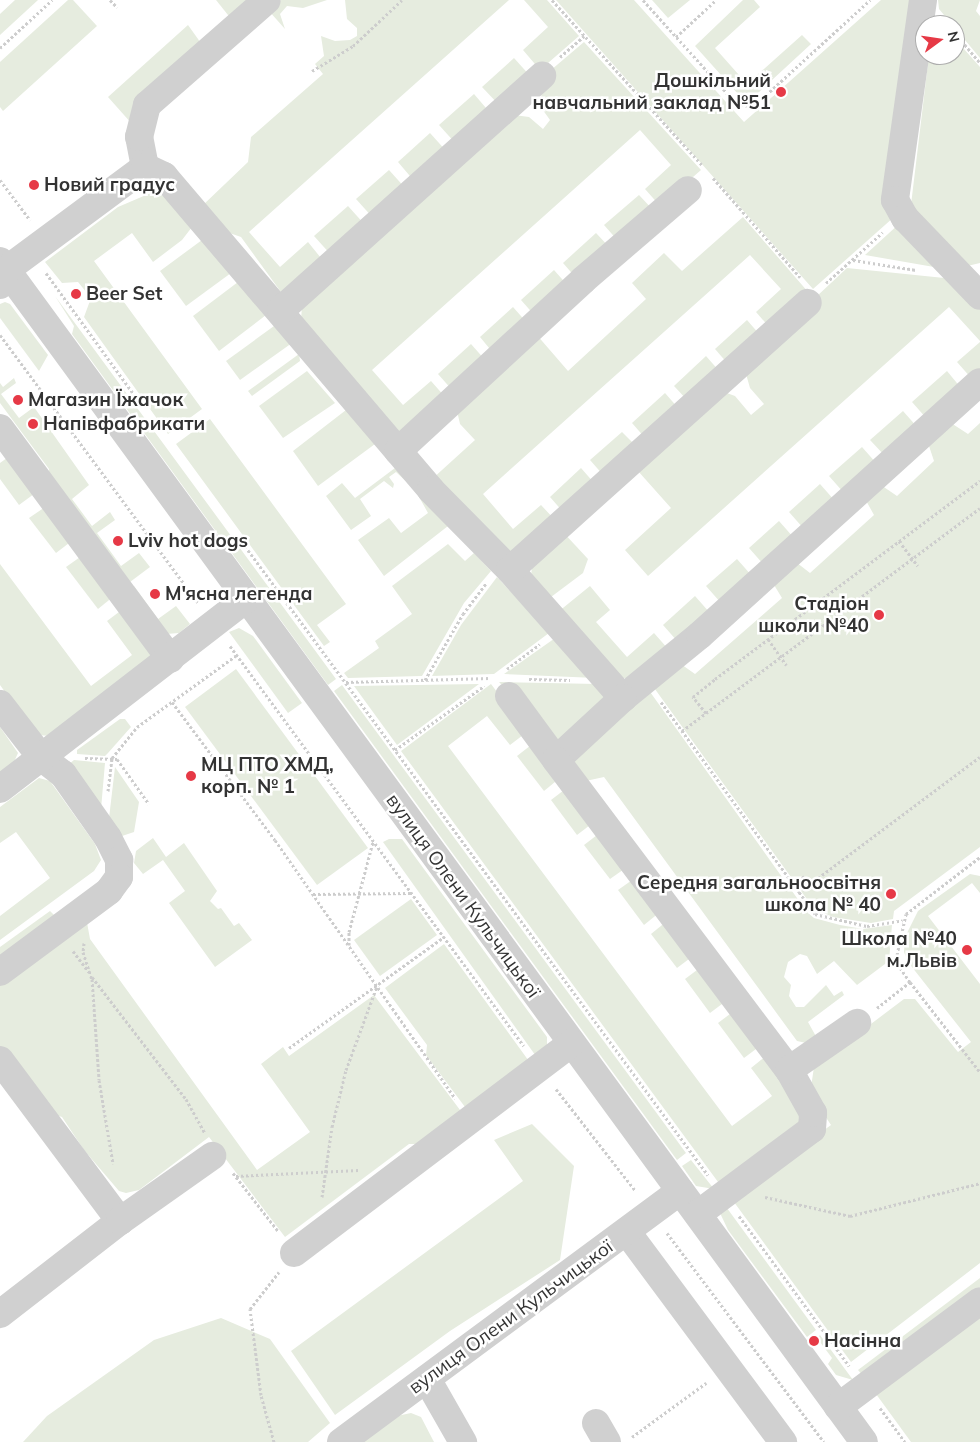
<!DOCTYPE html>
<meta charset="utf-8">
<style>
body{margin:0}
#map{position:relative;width:980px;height:1442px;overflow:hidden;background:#fff;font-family:Mulish,sans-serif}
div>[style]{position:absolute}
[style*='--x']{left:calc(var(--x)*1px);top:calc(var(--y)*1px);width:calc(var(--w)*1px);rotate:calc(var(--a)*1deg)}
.green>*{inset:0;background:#e6ecdf}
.path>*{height:3px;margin-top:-1.5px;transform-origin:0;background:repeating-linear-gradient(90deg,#cdcdcd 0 2.5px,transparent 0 5px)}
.minor>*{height:28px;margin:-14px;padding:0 14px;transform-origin:14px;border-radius:14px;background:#d0d0d0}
.dots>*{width:14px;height:14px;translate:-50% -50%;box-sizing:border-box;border:2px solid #fff;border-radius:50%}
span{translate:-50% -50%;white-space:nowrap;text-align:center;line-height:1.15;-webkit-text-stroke:5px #fff;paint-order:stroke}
.poi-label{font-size:19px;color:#333;font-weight:700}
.right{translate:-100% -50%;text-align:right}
.left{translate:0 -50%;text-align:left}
.street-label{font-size:19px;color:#333}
.north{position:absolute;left:915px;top:15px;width:50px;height:50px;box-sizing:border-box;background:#fff;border:1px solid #adadad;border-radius:50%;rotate:76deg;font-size:14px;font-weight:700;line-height:20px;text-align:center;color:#333}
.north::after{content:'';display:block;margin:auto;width:18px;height:22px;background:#e63946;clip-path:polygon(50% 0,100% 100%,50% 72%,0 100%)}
</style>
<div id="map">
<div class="green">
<div style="clip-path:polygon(15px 0,38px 0,0 35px,0 14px)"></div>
<div style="clip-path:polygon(68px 0,73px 0,97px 26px,3px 111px,0 107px,0 62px)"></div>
<div style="clip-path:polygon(216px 0,255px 0,232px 20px)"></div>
<div style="clip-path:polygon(281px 0,327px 0,303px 8px,287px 6px,280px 14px,285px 29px,269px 11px)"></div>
<div style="clip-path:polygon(345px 0,509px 0,249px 232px,280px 267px,308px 242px,325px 263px,281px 292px,241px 237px,221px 230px,202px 206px,248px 162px,251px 137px,323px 74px,315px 64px,324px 56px,321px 36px,335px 41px,350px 40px,357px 36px,357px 28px,347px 19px)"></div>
<div style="clip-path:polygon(524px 0,547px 0,579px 36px,540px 70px,523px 50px,548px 27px)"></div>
<div style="clip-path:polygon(556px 0,634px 0,744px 122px,881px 0,915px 0,894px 217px,813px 289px)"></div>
<div style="clip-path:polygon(652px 0,690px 0,668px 18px)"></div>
<div style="clip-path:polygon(743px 0,754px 0,760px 7px,715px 48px,747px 84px,802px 35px,811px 44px,758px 93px,745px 96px,738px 94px,695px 46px)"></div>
<div style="clip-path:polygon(938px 0,980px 0,976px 11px,980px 16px,980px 58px,939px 9px)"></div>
<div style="clip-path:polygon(188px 25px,203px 46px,132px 124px,108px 97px)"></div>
<div style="clip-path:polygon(955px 39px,980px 67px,980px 263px,963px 267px,910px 213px,929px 55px,955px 55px)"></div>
<div style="clip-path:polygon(584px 42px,701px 170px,660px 206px,645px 189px,671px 165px,640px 130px,372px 370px,403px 405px,431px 381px,446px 398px,399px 432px,301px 320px,302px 306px,514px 115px,529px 117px,543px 129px,550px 120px,540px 106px,544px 76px)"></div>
<div style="clip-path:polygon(514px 58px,532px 78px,500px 106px,482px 87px)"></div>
<div style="clip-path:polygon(474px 94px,492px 115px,457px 145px,439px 125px)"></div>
<div style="clip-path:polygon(430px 133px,448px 153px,415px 182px,398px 162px)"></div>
<div style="clip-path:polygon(389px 170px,407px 190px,374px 219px,356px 199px)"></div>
<div style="clip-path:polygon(153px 192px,169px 198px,192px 227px,182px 240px,153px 262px,132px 233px,94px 261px,202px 409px,168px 434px,84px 317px,91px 298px,78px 282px,62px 283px,45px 262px,118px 207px)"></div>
<div style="clip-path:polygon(639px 195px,654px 211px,619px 242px,604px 225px)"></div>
<div style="clip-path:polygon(348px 206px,366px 226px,332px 256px,314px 236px)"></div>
<div style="clip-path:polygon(743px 217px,809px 293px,770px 328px,756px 312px,781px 289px,750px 255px,483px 494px,513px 529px,541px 505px,555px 520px,513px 551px,507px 551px,431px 480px,475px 440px,460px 424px,457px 411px,536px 334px,568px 371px,646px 299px,632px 283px,664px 253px,682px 271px)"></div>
<div style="clip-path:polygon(900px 223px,934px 267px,865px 255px)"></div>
<div style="clip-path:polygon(596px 233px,611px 249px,577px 279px,563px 263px)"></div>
<div style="clip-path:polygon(202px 240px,231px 273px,186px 306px,160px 271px)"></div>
<div style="clip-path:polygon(847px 268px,954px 279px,980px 306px,980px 341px,949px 307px,648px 576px,625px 550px,671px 508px,638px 471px,724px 392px,735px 396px,751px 415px,764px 404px,750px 388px,746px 374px,816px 297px)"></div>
<div style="clip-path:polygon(554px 270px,569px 287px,536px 317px,521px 300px)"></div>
<div style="clip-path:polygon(238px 282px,266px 315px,219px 351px,193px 316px)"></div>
<div style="clip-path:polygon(55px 296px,336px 679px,328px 685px,72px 334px,74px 326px)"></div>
<div style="clip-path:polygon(5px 302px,10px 304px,48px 355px,39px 371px,0 318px,0 304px)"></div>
<div style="clip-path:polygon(513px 307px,528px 324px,494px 354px,480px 337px)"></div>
<div style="clip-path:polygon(747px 320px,760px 335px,728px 364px,715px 349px)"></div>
<div style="clip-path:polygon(274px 326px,292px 343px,240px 380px,226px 361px)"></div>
<div style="clip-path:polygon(980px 342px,980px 372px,972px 379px,957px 362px)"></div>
<div style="clip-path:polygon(471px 344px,486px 361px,453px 391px,438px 374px)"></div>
<div style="clip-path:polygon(299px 354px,300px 361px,252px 396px,248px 391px)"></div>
<div style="clip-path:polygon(706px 356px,720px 372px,688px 401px,674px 386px)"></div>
<div style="clip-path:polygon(307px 371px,335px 403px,283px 438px,259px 406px)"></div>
<div style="clip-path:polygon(947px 371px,961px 388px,927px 419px,912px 402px)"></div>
<div style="clip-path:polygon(14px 378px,16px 383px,1px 394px,19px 418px,34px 407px,89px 485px,72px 499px,92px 526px,110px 512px,115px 520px,97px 533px,121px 566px,139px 553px,150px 567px,122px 588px,48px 486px,49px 469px,0 403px,0 383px,3px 387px)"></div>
<div style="clip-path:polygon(665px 393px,679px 409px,646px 439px,632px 423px)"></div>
<div style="clip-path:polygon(346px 410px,375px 444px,318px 486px,293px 451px)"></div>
<div style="clip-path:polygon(903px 411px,918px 428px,885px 456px,870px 440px)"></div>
<div style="clip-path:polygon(210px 419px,346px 604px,317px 625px,330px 642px,324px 646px,176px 444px)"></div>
<div style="clip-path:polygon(948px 421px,968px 434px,980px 423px,980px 847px,894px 911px,893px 919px,871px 923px,833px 917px,814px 909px,652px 685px,678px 662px,695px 674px,782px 598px,771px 580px,792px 559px,810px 573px,874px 515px,864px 497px,878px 483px,897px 496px,934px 461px,927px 440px)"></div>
<div style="clip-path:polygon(622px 432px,637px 447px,604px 476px,590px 460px)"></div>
<div style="clip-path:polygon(862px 447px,877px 464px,844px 493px,829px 476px)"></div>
<div style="clip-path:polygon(11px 455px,38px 491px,19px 505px,0 479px,0 463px)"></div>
<div style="clip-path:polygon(395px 468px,410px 485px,396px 472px,389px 477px,394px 484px,393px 488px,384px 481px,360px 499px,371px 516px,351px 530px,326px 496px,342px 483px,355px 498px)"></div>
<div style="clip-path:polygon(581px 468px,595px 484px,564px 513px,550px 497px)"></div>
<div style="clip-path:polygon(820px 484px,835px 501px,804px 529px,789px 512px)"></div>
<div style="clip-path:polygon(418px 495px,448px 526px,384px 576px,358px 540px,389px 518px,401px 533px,428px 513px)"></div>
<div style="clip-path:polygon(48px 505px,73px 540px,56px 553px,29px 518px)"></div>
<div style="clip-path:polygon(779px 521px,794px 538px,764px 565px,749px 548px)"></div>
<div style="clip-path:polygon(562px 531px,588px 559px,583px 573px,547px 600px,531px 578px,532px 565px)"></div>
<div style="clip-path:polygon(448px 544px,465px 561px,474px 553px,491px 571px,464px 603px,422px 676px,348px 678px,344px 673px,379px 648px,375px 641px,412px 614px,392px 586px)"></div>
<div style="clip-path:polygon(83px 555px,114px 596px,98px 609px,66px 567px)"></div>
<div style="clip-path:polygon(737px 559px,752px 576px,721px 603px,706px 586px)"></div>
<div style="clip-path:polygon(0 564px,91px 686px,132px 655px,107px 621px,123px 609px,148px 639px,151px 657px,50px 736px,38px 735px,31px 728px,0 685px)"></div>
<div style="clip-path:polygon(497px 577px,549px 633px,494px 674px,432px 676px,461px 625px)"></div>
<div style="clip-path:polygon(134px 586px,158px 619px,176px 606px,190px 624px,179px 633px,166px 634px,125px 592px)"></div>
<div style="clip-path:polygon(590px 586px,610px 610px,596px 622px,627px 657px,654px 633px,669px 650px,631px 678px,623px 678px,558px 612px)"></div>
<div style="clip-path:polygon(695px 596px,710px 613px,678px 642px,663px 625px)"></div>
<div style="clip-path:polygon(239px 628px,253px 636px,302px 703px,288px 713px,229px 632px)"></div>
<div style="clip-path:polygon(558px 636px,596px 678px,504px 674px)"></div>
<div style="clip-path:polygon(236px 669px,368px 848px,317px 885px,185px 707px)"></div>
<div style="clip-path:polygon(499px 682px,598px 684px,607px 694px,566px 739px,555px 740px)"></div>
<div style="clip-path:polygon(479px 684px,397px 745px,354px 686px)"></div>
<div style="clip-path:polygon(491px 684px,527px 732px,510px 745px,487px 716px,448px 746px,732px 1126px,772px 1096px,751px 1068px,766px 1056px,802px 1110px,798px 1128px,721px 1186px,401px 751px)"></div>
<div style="clip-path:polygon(342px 685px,686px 1153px,677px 1160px,334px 691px)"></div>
<div style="clip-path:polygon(648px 689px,807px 912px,814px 918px,840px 925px,863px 929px,892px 925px,889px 961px,857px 985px,834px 961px,817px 974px,807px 956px,800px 954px,788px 962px,784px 977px,791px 985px,789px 996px,796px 1007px,804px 1007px,826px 985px,834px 996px,842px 991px,844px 995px,808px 1022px,818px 1040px,811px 1044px,797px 1041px,604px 777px,581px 782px,573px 774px,575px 755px)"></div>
<div style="clip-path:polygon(120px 719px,125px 719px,131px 727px,108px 753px,105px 756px,77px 754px,77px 750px)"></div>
<div style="clip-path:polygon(0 727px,18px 753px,13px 764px,0 774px)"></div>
<div style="clip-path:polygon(535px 742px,561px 777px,544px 791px,517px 756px)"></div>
<div style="clip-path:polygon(74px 760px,105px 763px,101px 809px,69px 764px)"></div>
<div style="clip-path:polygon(115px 767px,139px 802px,134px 832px,122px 836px,108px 827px)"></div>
<div style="clip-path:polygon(39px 778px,50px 781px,95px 844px,101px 860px,94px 871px,0 940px,0 916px,50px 878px,16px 832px,0 843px,0 807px)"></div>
<div style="clip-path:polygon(568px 787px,594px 822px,577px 835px,551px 800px)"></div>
<div style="clip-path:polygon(601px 832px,627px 867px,610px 879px,584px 845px)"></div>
<div style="clip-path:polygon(153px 838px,166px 857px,184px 843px,217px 891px,210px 901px,218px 909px,221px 908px,234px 926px,239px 923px,252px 940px,215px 967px,169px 903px,185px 891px,163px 860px,143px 874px,134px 863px,136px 851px)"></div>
<div style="clip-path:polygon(389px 839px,402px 839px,547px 1037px,547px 1046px,538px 1059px,383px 842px)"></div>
<div style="clip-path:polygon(970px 874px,980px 876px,980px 893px,972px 883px,928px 916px,980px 984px,980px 1263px,851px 1362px,731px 1198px,831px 1125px,815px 1101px,811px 1087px,814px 1067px,904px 999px,915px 999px,958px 1052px,971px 1042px,908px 962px,904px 952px,905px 937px,918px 911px)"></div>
<div style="clip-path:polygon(635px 878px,660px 912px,644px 925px,618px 890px)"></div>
<div style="clip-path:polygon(411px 899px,437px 935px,380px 976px,354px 940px)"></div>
<div style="clip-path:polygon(50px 911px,58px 919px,0 963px,0 947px)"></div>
<div style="clip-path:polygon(86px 917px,90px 939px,257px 1170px,310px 1132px,261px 1064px,283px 1047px,289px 1056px,374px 995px,463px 1114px,423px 1144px,409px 1144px,285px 1237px,209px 1137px,139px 1190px,126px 1193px,119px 1191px,84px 1150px,62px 1117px,44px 1111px,0 1049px,0 978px)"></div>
<div style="clip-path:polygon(667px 921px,693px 956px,677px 968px,651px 934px)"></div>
<div style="clip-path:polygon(444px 944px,531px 1064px,468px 1111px,426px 1055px,427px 1045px,385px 988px)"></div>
<div style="clip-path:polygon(701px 967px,726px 1001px,710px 1013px,685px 979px)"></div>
<div style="clip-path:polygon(734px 1011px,760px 1046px,744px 1058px,718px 1023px)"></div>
<div style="clip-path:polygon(532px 1124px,574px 1166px,560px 1260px,450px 1331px,335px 1415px,291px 1351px,523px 1181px,494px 1140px)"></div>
<div style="clip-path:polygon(691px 1160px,714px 1189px,696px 1186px,682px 1166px)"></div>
<div style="clip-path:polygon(724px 1204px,816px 1330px,807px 1337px,728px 1230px,720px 1213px)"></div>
<div style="clip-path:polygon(980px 1278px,980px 1287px,863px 1376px,858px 1370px)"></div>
<div style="clip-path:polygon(980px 1315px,980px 1442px,911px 1442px,876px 1394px)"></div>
<div style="clip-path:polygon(221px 1318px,270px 1339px,330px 1423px,308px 1442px,23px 1442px,47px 1416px,154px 1340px)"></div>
<div style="clip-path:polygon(820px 1335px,853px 1380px,836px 1375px,828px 1364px,832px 1358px,817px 1338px)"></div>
<div style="clip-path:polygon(411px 1413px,421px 1417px,434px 1442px,363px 1442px,397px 1416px)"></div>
</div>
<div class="path">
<div style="--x:110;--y:0;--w:10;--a:45"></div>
<div style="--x:552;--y:0;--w:224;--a:47.7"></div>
<div style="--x:643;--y:0;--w:139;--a:47.9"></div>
<div style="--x:736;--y:103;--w:13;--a:13"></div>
<div style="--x:749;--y:106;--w:6;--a:-9"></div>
<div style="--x:755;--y:105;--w:156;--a:-42.4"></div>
<div style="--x:955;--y:33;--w:39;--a:50"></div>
<div style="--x:676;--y:37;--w:54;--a:-42.8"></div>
<div style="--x:0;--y:48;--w:71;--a:-42.7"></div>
<div style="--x:560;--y:57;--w:32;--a:-41"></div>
<div style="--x:312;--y:71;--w:48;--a:-31.4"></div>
<div style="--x:353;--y:46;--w:67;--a:-43.2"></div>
<div style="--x:713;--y:178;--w:132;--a:48.7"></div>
<div style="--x:0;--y:180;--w:50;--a:53.1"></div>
<div style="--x:853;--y:260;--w:64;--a:9"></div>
<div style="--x:46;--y:273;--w:162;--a:54.1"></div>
<div style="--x:826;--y:283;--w:76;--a:-41.8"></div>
<div style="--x:0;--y:335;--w:333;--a:53.5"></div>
<div style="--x:239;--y:538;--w:791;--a:53.64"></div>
<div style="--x:899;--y:541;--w:31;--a:53"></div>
<div style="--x:768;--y:639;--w:32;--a:55"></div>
<div style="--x:230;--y:646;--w:496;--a:53.7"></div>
<div style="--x:507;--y:669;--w:41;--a:-37.1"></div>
<div style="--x:529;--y:679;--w:41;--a:1.4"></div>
<div style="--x:425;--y:680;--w:76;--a:-60.1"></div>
<div style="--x:463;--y:614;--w:38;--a:-53"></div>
<div style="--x:346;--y:682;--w:144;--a:-1.6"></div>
<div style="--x:172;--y:702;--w:172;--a:53.3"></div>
<div style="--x:275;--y:840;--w:315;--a:55.1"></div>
<div style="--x:661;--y:702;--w:262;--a:54"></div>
<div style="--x:815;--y:914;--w:53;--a:13"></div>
<div style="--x:867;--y:926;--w:36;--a:-9"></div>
<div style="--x:706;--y:713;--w:21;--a:-129"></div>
<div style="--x:693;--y:697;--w:28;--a:-39"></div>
<div style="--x:715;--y:679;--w:331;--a:-36.8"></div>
<div style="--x:682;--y:731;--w:372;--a:-36.8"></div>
<div style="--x:395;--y:750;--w:110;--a:-35.7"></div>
<div style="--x:85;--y:758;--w:32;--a:2"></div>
<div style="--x:117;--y:759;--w:55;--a:54.6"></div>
<div style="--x:108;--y:791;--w:33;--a:-83"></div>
<div style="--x:112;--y:758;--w:40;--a:-51"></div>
<div style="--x:137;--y:727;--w:123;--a:-35.8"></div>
<div style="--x:802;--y:876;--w:11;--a:52"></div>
<div style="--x:798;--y:893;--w:227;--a:-36.8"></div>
<div style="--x:313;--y:894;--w:98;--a:-0.6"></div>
<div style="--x:84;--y:943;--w:9;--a:96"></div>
<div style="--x:83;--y:952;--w:28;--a:72"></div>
<div style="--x:92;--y:979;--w:101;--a:86"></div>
<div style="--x:99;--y:1080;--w:85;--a:80.5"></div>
<div style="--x:349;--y:945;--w:13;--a:-90"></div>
<div style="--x:349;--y:932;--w:93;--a:-75.1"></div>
<div style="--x:73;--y:951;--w:26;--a:53"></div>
<div style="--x:92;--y:977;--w:154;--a:52.4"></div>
<div style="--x:186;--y:1099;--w:38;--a:61"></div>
<div style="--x:910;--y:982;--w:114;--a:52.1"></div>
<div style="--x:877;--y:1008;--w:42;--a:-38.2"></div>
<div style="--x:910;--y:982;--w:19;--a:-125"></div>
<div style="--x:899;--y:966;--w:11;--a:-100"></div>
<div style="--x:897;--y:955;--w:42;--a:-77.6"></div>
<div style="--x:906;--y:914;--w:93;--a:-37.6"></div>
<div style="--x:289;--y:1048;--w:191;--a:-35.6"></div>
<div style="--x:556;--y:1089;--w:128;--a:52"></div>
<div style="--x:233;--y:1173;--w:73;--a:52.2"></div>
<div style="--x:236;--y:1176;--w:123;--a:-2.8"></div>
<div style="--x:322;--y:1197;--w:71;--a:-81.9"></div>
<div style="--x:332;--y:1127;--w:59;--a:-76.2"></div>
<div style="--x:346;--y:1070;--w:90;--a:-69.7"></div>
<div style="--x:765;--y:1197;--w:87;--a:12.6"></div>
<div style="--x:850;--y:1216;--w:134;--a:-14.2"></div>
<div style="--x:739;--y:1216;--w:186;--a:53.7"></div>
<div style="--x:667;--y:1233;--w:261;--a:53.1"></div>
<div style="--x:880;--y:1408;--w:42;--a:53.7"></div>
<div style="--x:632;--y:1437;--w:92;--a:-36.1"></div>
<div style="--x:274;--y:1442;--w:49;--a:-105.5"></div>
<div style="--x:261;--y:1395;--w:87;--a:-97.3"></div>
<div style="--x:250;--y:1309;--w:47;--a:-51.9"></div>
</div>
<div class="minor">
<div style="--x:923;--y:0;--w:202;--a:98"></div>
<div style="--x:895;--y:200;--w:21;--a:61"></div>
<div style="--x:905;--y:218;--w:108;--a:46.1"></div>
<div style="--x:145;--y:167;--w:31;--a:-101"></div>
<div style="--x:139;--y:137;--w:33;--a:-76"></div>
<div style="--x:147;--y:105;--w:159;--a:-41.2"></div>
<div style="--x:0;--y:261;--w:1463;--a:53.81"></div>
<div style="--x:0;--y:285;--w:16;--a:-68"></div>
<div style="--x:6;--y:270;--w:173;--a:-36.5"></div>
<div style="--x:145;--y:167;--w:21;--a:25"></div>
<div style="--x:164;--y:176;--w:412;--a:49.6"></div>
<div style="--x:431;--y:490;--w:112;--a:45.4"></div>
<div style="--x:510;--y:570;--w:171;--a:48.6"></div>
<div style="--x:623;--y:698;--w:99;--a:-39.3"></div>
<div style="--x:700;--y:635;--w:377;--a:-42.1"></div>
<div style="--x:281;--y:310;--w:351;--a:-41.9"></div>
<div style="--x:0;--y:428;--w:287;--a:53.6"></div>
<div style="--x:398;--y:451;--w:252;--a:-42.7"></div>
<div style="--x:583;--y:280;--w:138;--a:-40.6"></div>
<div style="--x:510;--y:570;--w:400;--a:-41.9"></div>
<div style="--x:509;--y:696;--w:79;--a:53.7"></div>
<div style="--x:623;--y:698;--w:91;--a:137.2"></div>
<div style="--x:556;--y:760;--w:388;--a:53.1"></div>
<div style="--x:0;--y:704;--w:67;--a:52.3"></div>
<div style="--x:41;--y:757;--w:28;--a:38"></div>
<div style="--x:63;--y:774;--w:78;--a:54.9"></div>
<div style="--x:108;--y:838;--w:25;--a:63"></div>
<div style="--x:119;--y:860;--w:17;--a:90"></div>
<div style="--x:119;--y:877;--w:17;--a:126"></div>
<div style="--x:109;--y:891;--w:136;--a:143.4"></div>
<div style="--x:0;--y:789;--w:311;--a:-37.7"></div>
<div style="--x:0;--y:1060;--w:201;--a:53.3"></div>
<div style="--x:120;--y:1221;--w:152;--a:142.2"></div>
<div style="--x:698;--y:1214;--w:142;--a:-36.7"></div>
<div style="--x:812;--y:1129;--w:16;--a:-86"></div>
<div style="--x:813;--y:1113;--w:49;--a:-119.2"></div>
<div style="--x:789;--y:1070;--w:83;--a:-34.7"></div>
<div style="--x:120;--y:1221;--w:113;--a:-35.2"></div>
<div style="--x:627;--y:1232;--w:262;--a:53.4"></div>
<div style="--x:294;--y:1253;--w:348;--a:-37.1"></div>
<div style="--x:427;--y:1379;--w:73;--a:60.3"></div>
<div style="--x:838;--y:1407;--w:177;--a:-36.7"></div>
<div style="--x:596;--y:1423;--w:22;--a:60"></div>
<div style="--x:341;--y:1442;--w:422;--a:-36.5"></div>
</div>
<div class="dots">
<div style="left:781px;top:92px;background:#e63946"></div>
<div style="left:34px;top:185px;background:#e63946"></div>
<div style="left:76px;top:294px;background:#e63946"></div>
<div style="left:18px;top:400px;background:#e63946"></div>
<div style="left:33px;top:424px;background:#e63946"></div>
<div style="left:118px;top:541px;background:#e63946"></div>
<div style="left:155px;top:594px;background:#e63946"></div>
<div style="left:879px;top:615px;background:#e63946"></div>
<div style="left:191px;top:776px;background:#e63946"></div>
<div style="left:891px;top:894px;background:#e63946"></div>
<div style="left:967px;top:950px;background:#e63946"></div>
<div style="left:814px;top:1341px;background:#e63946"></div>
</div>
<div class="poi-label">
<span class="right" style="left:771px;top:92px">Дошкільний<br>навчальний заклад №51</span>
<span class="left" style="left:44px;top:185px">Новий градус</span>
<span class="left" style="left:86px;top:294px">Beer Set</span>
<span class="left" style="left:28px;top:400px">Магазин Їжачок</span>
<span class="left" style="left:43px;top:424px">Напівфабрикати</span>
<span class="left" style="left:128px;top:541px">Lviv hot dogs</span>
<span class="left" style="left:165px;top:594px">М'ясна легенда</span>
<span class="right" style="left:869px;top:615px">Стадіон<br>школи №40</span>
<span class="left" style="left:201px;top:776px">МЦ ПТО ХМД,<br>корп. № 1</span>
<span class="right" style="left:881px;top:894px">Середня загальноосвітня<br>школа № 40</span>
<span class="right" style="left:957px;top:950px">Школа №40<br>м.Львів</span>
<span class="left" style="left:824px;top:1341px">Насінна</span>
</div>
<div class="street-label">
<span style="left:463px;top:896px;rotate:54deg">вулиця Олени Кульчицької</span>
<span style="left:511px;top:1317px;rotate:-36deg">вулиця Олени Кульчицької</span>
</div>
<div class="north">N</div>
</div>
